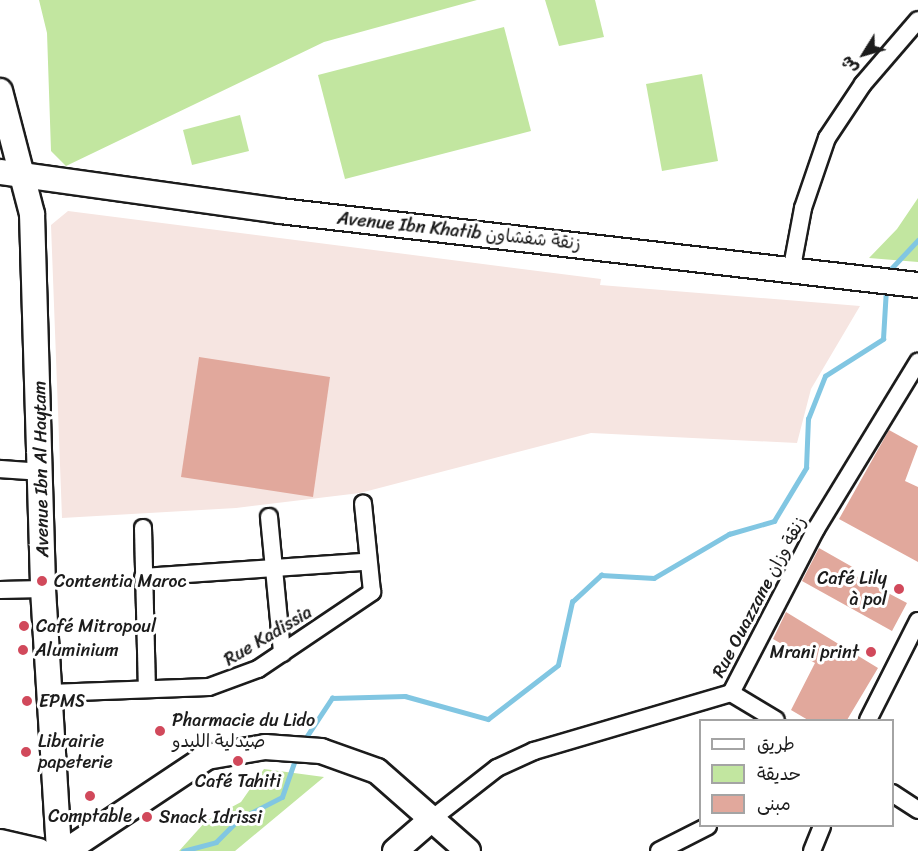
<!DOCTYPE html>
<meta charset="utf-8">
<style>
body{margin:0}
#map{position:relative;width:918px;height:851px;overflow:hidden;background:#fff;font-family:Sriracha,"Playpen Sans Arabic",sans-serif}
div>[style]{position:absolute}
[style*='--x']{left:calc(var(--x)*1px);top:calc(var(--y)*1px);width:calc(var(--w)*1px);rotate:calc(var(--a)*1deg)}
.built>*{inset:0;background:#f6e5e1}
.green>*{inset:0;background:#c2e6a0}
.stream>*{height:4.5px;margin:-2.25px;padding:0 2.25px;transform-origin:2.25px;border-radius:2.25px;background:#81c6e2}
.building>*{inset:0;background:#e1a89c}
.roads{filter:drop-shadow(2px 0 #1c1c1c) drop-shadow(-2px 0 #1c1c1c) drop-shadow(0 2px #1c1c1c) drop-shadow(0 -2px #1c1c1c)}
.street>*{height:16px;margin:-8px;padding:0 8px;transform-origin:8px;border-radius:8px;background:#fff}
.secondary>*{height:24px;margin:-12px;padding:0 12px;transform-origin:12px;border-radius:12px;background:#fff}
.dots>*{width:16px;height:16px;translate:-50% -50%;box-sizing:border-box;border:3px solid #fff;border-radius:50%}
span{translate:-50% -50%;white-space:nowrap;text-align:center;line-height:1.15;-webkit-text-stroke:6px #fff;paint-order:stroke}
.street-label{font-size:18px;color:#1c1c1c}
.poi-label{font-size:18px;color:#1c1c1c}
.right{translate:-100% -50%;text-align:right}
.left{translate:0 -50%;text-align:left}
.legend{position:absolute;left:699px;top:719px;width:195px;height:108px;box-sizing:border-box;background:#fff;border:2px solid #a4a4a4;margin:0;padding:8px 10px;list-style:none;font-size:18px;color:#1c1c1c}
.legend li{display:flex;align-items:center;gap:12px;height:30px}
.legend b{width:30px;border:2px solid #a4a4a4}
.north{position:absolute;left:834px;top:24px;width:60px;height:60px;-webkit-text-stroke:4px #fff;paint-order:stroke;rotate:233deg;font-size:16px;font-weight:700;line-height:24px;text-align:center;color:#1c1c1c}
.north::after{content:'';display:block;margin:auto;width:21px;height:27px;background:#1c1c1c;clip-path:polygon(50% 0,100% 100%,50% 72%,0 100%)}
</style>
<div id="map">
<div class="built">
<div style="clip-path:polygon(68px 211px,601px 279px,600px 285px,860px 306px,811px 389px,797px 443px,591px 433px,360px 493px,236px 508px,62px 518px,51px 225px)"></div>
</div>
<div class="green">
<div style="clip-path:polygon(39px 0,477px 0,324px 42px,66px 166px,51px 151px,47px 33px)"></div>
<div style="clip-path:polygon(545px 0,595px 0,604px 37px,559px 46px)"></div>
<div style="clip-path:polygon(504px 27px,531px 131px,345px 179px,318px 75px)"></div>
<div style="clip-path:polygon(702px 74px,718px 161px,662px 171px,646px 84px)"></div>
<div style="clip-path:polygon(240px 115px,249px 151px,192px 165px,183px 130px)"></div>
<div style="clip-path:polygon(918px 198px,918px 262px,869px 258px,897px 229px)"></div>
<div style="clip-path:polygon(264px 769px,324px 777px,235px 851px,179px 851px,206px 821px,241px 802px)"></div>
</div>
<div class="stream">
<div style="--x:887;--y:273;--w:45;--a:-46.8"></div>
<div style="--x:303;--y:742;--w:53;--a:-56.6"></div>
<div style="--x:332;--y:698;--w:73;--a:-1.6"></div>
<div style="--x:405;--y:696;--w:86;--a:15.5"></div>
<div style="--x:488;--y:719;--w:88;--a:-37.6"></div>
<div style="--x:558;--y:665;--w:65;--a:-77.5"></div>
<div style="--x:572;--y:602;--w:40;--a:-43"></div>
<div style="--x:601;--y:575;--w:53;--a:3.2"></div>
<div style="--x:654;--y:578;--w:87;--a:-30.4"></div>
<div style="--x:729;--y:534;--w:47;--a:-16.1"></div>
<div style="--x:774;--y:521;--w:62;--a:-58.9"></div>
<div style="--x:806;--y:468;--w:49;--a:-87.7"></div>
<div style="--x:808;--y:419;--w:46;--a:-68.4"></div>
<div style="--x:825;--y:376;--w:69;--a:-32.5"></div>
<div style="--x:883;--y:339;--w:51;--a:-86.6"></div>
<div style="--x:183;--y:851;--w:34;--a:-15"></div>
<div style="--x:216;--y:842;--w:33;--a:-45"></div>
<div style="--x:239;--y:819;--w:48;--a:-27.1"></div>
<div style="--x:282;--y:797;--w:42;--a:-70.7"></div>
</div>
<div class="building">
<div style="clip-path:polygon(199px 357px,330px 377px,313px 497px,181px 477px)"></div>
<div style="clip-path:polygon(889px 430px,918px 446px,905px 481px,918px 487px,918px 562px,839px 519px)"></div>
<div style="clip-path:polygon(819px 548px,856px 569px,852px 574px,907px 603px,892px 631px,802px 581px)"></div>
<div style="clip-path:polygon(786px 612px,878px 668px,847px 720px,808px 720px,791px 710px,815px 663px,773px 639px)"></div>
</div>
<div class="roads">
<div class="street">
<div style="--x:792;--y:267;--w:60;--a:-79.4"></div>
<div style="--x:803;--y:208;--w:74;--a:-71.1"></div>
<div style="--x:827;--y:138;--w:65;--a:-56.3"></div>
<div style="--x:863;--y:84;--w:84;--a:-49.3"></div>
<div style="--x:0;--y:469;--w:42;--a:4.1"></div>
<div style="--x:269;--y:517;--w:137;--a:84.5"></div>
<div style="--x:143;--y:528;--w:160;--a:88.6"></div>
<div style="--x:143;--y:577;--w:223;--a:-3.9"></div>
<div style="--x:0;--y:590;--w:43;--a:-1.3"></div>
<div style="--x:50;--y:693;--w:159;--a:-2.2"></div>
<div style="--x:209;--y:687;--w:52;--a:-20.2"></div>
<div style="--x:258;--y:669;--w:138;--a:-34"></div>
<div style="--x:372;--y:592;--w:89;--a:-95.8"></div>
<div style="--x:731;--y:693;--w:52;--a:31"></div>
<div style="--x:868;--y:720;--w:111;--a:-63.2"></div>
<div style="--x:892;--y:793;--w:31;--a:33"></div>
<div style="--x:433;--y:818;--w:81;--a:-38"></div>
<div style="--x:497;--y:768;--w:41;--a:-24.7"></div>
<div style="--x:534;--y:751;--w:205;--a:-16.4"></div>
<div style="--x:731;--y:693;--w:185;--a:-62.6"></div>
<div style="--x:816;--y:529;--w:196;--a:-58.6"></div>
<div style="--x:659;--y:851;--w:55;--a:-27"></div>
<div style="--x:812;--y:851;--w:27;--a:-68"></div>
</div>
<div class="secondary">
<div style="--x:0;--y:91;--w:127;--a:75.4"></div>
<div style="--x:32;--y:214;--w:375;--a:88.3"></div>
<div style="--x:43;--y:589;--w:262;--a:86.5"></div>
<div style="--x:0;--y:172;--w:283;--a:7.9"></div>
<div style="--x:280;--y:211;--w:642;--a:6.62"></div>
<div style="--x:0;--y:842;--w:40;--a:13"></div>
<div style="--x:66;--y:851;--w:169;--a:-33.7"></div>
<div style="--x:207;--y:757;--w:59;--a:-9.8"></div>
<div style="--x:265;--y:747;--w:56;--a:4.1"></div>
<div style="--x:321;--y:751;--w:59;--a:19.7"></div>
<div style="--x:377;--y:771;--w:121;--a:41.3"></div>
<div style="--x:395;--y:851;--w:50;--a:-41"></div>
</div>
</div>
<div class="dots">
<div style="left:42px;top:581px;background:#d1495b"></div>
<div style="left:899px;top:589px;background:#d1495b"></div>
<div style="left:24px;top:626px;background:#d1495b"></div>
<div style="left:23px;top:650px;background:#d1495b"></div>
<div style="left:871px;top:652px;background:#d1495b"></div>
<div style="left:27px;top:701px;background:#d1495b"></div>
<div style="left:160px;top:731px;background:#d1495b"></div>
<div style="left:26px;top:752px;background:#d1495b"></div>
<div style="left:238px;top:761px;background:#d1495b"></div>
<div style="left:90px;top:796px;background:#d1495b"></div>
<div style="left:147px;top:817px;background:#d1495b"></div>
</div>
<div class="street-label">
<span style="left:459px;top:231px;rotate:6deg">Avenue Ibn Khatib زنقة شفشاون</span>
<span style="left:41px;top:469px;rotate:-91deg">Avenue Ibn Al Haytam</span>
<span style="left:759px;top:597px;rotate:-62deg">Rue Ouazzane زنقة وزان</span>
<span style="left:268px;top:636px;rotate:-31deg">Rue Kadissia</span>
</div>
<div class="poi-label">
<span class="right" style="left:887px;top:589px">Café Lily<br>à pol</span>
<span class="left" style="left:54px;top:581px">Contentia Maroc</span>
<span class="left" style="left:36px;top:626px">Café Mitropoul</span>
<span class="left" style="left:35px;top:650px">Aluminium</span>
<span class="right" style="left:859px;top:652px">Mrani print</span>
<span class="left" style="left:39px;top:701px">EPMS</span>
<span class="left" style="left:172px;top:731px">Pharmacie du Lido<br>صيدلية الليدو</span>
<span class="left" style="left:38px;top:752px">Librairie<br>papeterie</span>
<span style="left:238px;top:781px">Café Tahiti</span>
<span style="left:90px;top:816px">Comptable</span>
<span class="left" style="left:159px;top:817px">Snack Idrissi</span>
</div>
<ul class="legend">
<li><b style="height:8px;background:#fff"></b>طريق</li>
<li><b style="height:16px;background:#c2e6a0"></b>حديقة</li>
<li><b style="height:16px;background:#e1a89c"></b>مبنى</li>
</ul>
<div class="north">ش</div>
</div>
